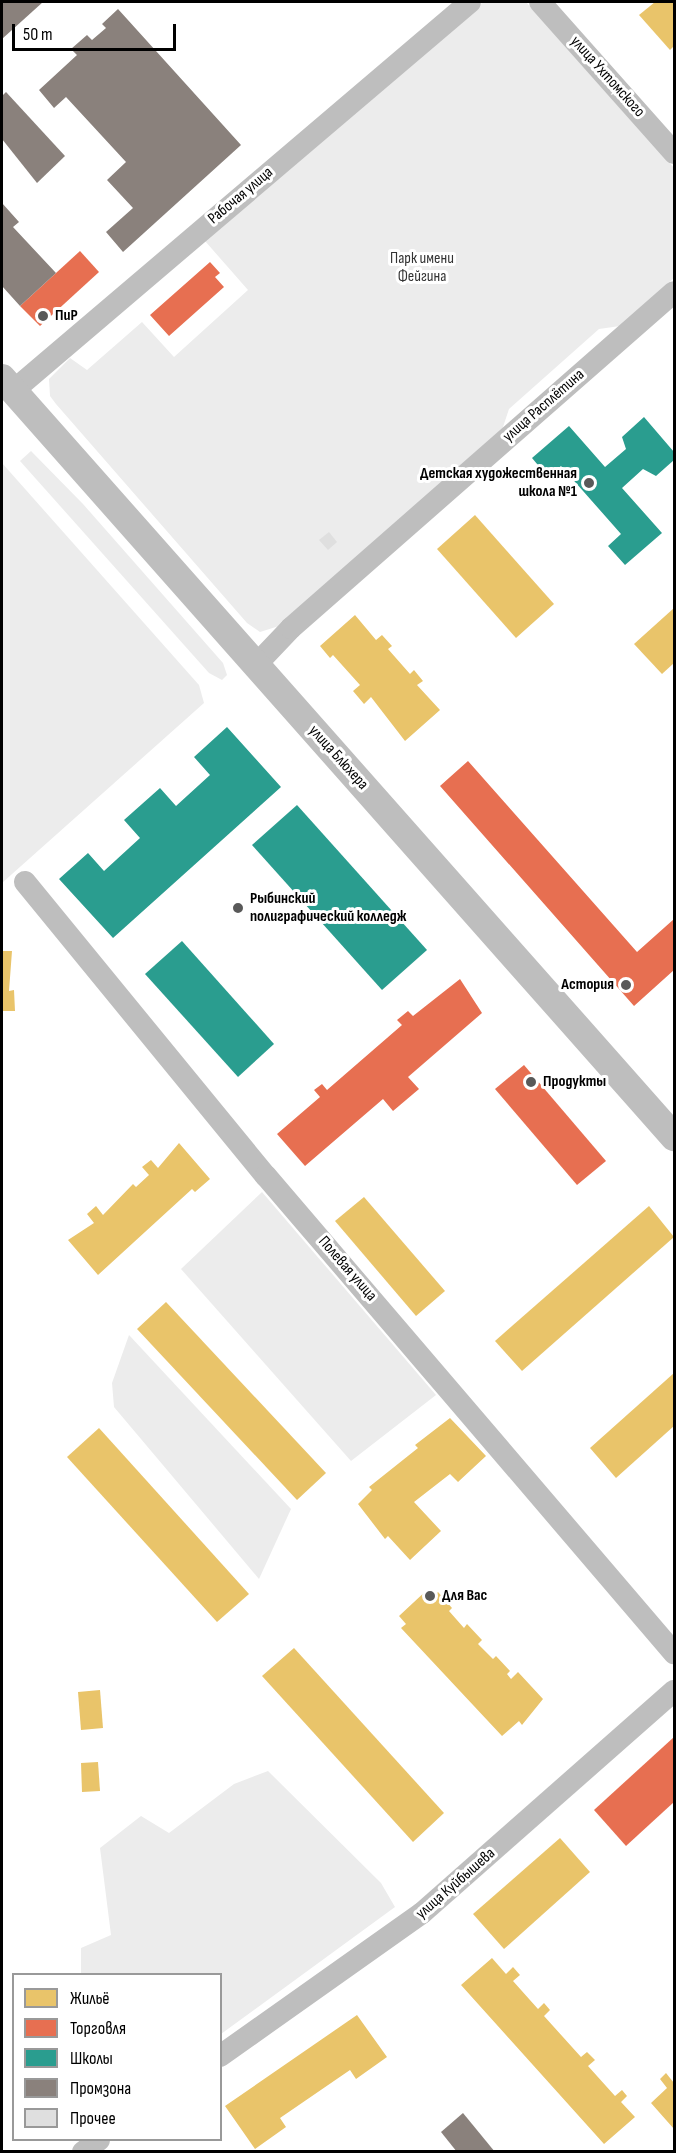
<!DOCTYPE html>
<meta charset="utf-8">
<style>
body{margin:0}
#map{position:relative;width:676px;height:2153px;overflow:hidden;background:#fff;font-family:"Sofia Sans Condensed",sans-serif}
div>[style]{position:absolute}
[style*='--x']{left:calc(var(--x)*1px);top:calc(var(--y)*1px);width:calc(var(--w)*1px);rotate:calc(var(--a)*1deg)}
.green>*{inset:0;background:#ececec}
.homes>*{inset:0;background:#e9c46a}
.shops>*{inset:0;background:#e76f51}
.schools>*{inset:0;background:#2a9d8f}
.industry>*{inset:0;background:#8a817c}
.building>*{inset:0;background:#dfdfdf}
.minor>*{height:22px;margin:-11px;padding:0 11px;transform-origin:11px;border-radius:11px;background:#bebebe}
.tertiary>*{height:28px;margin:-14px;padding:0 14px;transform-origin:14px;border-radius:14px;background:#bebebe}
.dots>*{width:16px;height:16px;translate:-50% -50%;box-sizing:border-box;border:3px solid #fff;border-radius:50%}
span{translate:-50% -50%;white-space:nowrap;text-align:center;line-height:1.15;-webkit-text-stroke:6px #fff;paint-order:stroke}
.street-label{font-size:16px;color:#000}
.park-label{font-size:16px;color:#333}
.poi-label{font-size:16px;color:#000;font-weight:700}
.left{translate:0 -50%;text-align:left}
.right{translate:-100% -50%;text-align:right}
.frame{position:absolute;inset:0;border:3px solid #000;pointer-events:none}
.legend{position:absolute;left:12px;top:1973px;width:210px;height:168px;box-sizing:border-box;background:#fff;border:2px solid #999;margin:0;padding:8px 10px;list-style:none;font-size:18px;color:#000}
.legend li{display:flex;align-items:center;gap:12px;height:30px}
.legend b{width:30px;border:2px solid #999}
.scale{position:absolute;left:12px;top:24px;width:164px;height:27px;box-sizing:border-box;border:3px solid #000;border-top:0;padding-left:8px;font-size:18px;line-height:21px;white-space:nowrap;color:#000;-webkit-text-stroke:4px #fff;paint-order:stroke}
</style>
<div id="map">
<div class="green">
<div style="clip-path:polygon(483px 2px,526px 2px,674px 168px,674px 278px,620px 326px,599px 329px,509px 409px,502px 430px,279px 626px,260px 632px,247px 623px,56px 404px,50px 396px,49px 379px,70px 358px,87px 370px,142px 322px,174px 357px,248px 290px,205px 241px)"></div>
<div style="clip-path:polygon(31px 451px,83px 504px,223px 663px,227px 675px,222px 680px,209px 673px,20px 461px)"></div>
<div style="clip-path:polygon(2px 463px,199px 685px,204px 703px,2px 883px)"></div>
<div style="clip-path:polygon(262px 1192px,436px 1395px,351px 1461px,181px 1269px)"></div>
<div style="clip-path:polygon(129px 1335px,291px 1509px,259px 1579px,114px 1407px,112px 1383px)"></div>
<div style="clip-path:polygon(268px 1771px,381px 1883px,395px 1907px,221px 2034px,220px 1974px,81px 1974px,81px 1948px,111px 1935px,100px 1848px,141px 1816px,169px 1833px,234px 1784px)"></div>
</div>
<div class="homes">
<div style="clip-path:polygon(655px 2px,674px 2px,674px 46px,670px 50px,639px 15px)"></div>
<div style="clip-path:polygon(475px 515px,554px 604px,516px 638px,437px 549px)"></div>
<div style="clip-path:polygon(674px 608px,674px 663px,662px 674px,634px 644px)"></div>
<div style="clip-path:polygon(355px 615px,376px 640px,382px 635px,392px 646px,388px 649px,410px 674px,414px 670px,423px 681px,417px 685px,440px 710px,405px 741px,371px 697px,364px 704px,353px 691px,360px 685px,333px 655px,330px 658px,320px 646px)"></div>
<div style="clip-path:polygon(2px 951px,12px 951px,9px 991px,14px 990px,15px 1011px,2px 1011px)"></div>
<div style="clip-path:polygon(179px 1143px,210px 1179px,195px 1192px,192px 1189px,98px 1275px,68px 1240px,94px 1223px,87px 1214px,96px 1206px,103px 1215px,133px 1184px,136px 1187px,149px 1175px,142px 1167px,151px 1160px,158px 1168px)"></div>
<div style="clip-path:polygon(364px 1197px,445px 1291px,416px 1316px,335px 1221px)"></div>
<div style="clip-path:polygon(649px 1206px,674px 1237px,522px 1371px,495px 1341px)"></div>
<div style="clip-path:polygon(166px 1302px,326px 1473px,297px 1500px,137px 1329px)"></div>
<div style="clip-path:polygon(674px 1373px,674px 1426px,616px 1478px,590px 1448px)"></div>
<div style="clip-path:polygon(450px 1418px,486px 1456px,458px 1482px,450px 1474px,414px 1502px,441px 1531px,410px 1560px,388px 1536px,385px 1539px,358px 1504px,372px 1490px,369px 1487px,418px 1448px,415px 1445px)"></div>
<div style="clip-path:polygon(99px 1428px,249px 1594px,217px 1622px,67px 1457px)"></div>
<div style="clip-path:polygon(428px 1589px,434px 1596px,438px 1592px,452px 1608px,449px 1611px,464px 1628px,467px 1624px,482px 1640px,478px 1644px,493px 1659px,496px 1656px,510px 1671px,507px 1674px,511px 1679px,518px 1672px,543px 1699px,522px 1725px,519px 1721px,502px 1736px,401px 1628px,406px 1624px,399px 1616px)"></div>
<div style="clip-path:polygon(294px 1648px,444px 1813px,413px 1842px,262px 1676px)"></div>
<div style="clip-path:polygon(100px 1690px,103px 1728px,81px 1730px,78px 1692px)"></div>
<div style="clip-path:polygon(98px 1762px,100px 1791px,82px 1792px,81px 1763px)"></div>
<div style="clip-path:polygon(560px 1838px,590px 1872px,504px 1949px,473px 1914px)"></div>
<div style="clip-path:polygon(492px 1958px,506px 1974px,513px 1967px,520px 1975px,513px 1981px,538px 2009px,544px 2003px,550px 2010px,544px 2016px,581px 2057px,587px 2052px,595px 2060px,588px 2066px,615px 2096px,622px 2090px,627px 2096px,621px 2102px,635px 2117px,604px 2144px,461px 1985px)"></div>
<div style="clip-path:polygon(357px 2015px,387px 2057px,356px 2079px,350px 2070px,280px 2118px,286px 2127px,255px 2149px,225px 2106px)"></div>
<div style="clip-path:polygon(666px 2073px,674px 2083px,674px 2129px,651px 2103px,667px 2088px,660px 2079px)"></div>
</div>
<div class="shops">
<div style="clip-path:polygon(80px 251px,99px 272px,40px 326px,20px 306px)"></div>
<div style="clip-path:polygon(210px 262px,220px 273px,215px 277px,224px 287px,169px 336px,150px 315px)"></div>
<div style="clip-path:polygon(468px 761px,637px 952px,674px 919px,674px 970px,634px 1006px,440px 786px)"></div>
<div style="clip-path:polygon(460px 979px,482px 1013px,408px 1077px,419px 1089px,393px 1111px,383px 1099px,305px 1166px,277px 1134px,320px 1097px,314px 1090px,322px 1084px,327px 1090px,402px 1025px,397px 1020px,408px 1011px,413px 1016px)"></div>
<div style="clip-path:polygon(524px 1065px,606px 1161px,577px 1185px,495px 1089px)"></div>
<div style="clip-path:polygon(674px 1737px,674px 1802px,626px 1846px,594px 1810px)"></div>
</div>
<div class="schools">
<div style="clip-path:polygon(644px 417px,674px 452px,674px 460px,656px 476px,643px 469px,622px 488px,662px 533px,625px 565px,608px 546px,621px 534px,561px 466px,548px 477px,532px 458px,569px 426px,605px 467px,626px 449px,622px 437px)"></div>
<div style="clip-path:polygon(227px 727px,281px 787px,113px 938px,59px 879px,88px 853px,104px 871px,140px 838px,124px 820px,160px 788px,176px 806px,210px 775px,194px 757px)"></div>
<div style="clip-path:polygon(297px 805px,427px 950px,382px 990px,252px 845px)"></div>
<div style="clip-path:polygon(182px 941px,274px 1044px,238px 1077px,145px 974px)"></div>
</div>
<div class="industry">
<div style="clip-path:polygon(2px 2px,43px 2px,2px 39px)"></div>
<div style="clip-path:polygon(118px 9px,241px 145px,123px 252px,106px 232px,133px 208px,107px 180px,126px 162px,66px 97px,54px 108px,39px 90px,77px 55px,71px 49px,87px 35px,92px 40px,106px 28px,102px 24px)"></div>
<div style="clip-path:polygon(6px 92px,65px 156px,37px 183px,2px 139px,2px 96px)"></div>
<div style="clip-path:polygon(2px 203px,19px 222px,13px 227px,56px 273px,20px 306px,2px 286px)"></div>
<div style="clip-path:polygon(463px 2113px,495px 2152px,457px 2152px,441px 2132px)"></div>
</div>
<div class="building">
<div style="clip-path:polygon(329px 532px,337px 542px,328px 550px,319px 540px)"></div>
</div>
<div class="minor">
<div style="--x:540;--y:2;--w:202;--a:48.4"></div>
<div style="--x:13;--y:391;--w:600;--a:-40.4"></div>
<div style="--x:255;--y:666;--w:52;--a:-46.5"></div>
<div style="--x:291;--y:628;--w:509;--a:-41.26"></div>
<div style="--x:25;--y:882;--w:380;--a:50.7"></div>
<div style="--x:266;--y:1176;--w:628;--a:49.46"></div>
<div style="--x:220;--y:2056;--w:247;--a:-35.3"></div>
<div style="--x:422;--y:1913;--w:336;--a:-41.4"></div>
<div style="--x:83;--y:2152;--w:20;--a:-37"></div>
</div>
<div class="tertiary">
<div style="--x:2;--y:378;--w:1014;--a:48.48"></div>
</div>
<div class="dots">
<div style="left:43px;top:316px;background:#595959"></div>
<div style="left:589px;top:483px;background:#595959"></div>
<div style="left:238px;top:908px;background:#595959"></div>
<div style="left:626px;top:985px;background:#595959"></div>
<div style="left:531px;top:1082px;background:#595959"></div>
<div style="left:430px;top:1596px;background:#595959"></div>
</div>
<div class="street-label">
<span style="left:607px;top:77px;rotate:48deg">улица Ухтомского</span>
<span style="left:241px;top:196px;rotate:-40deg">Рабочая улица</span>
<span style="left:544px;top:406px;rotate:-41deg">улица Расплётина</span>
<span style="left:338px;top:758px;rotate:48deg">улица Блюхера</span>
<span style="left:347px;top:1269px;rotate:49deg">Полевая улица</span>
<span style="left:456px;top:1884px;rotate:-41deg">улица Куйбышева</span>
</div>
<div class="park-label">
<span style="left:422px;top:268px">Парк имени<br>Фейгина</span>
</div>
<div class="poi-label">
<span class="left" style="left:55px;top:316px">ПиР</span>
<span class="right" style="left:577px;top:483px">Детская художественная<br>школа №1</span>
<span class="left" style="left:250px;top:908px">Рыбинский<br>полиграфический колледж</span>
<span class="right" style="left:614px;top:985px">Астория</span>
<span class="left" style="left:543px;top:1082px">Продукты</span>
<span class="left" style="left:442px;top:1596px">Для Вас</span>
</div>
<div class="frame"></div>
<ul class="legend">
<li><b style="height:16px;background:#e9c46a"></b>Жильё</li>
<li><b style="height:16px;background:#e76f51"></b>Торговля</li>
<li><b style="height:16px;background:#2a9d8f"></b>Школы</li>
<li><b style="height:16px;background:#8a817c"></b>Промзона</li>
<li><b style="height:16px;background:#dfdfdf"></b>Прочее</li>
</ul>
<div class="scale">50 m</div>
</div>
